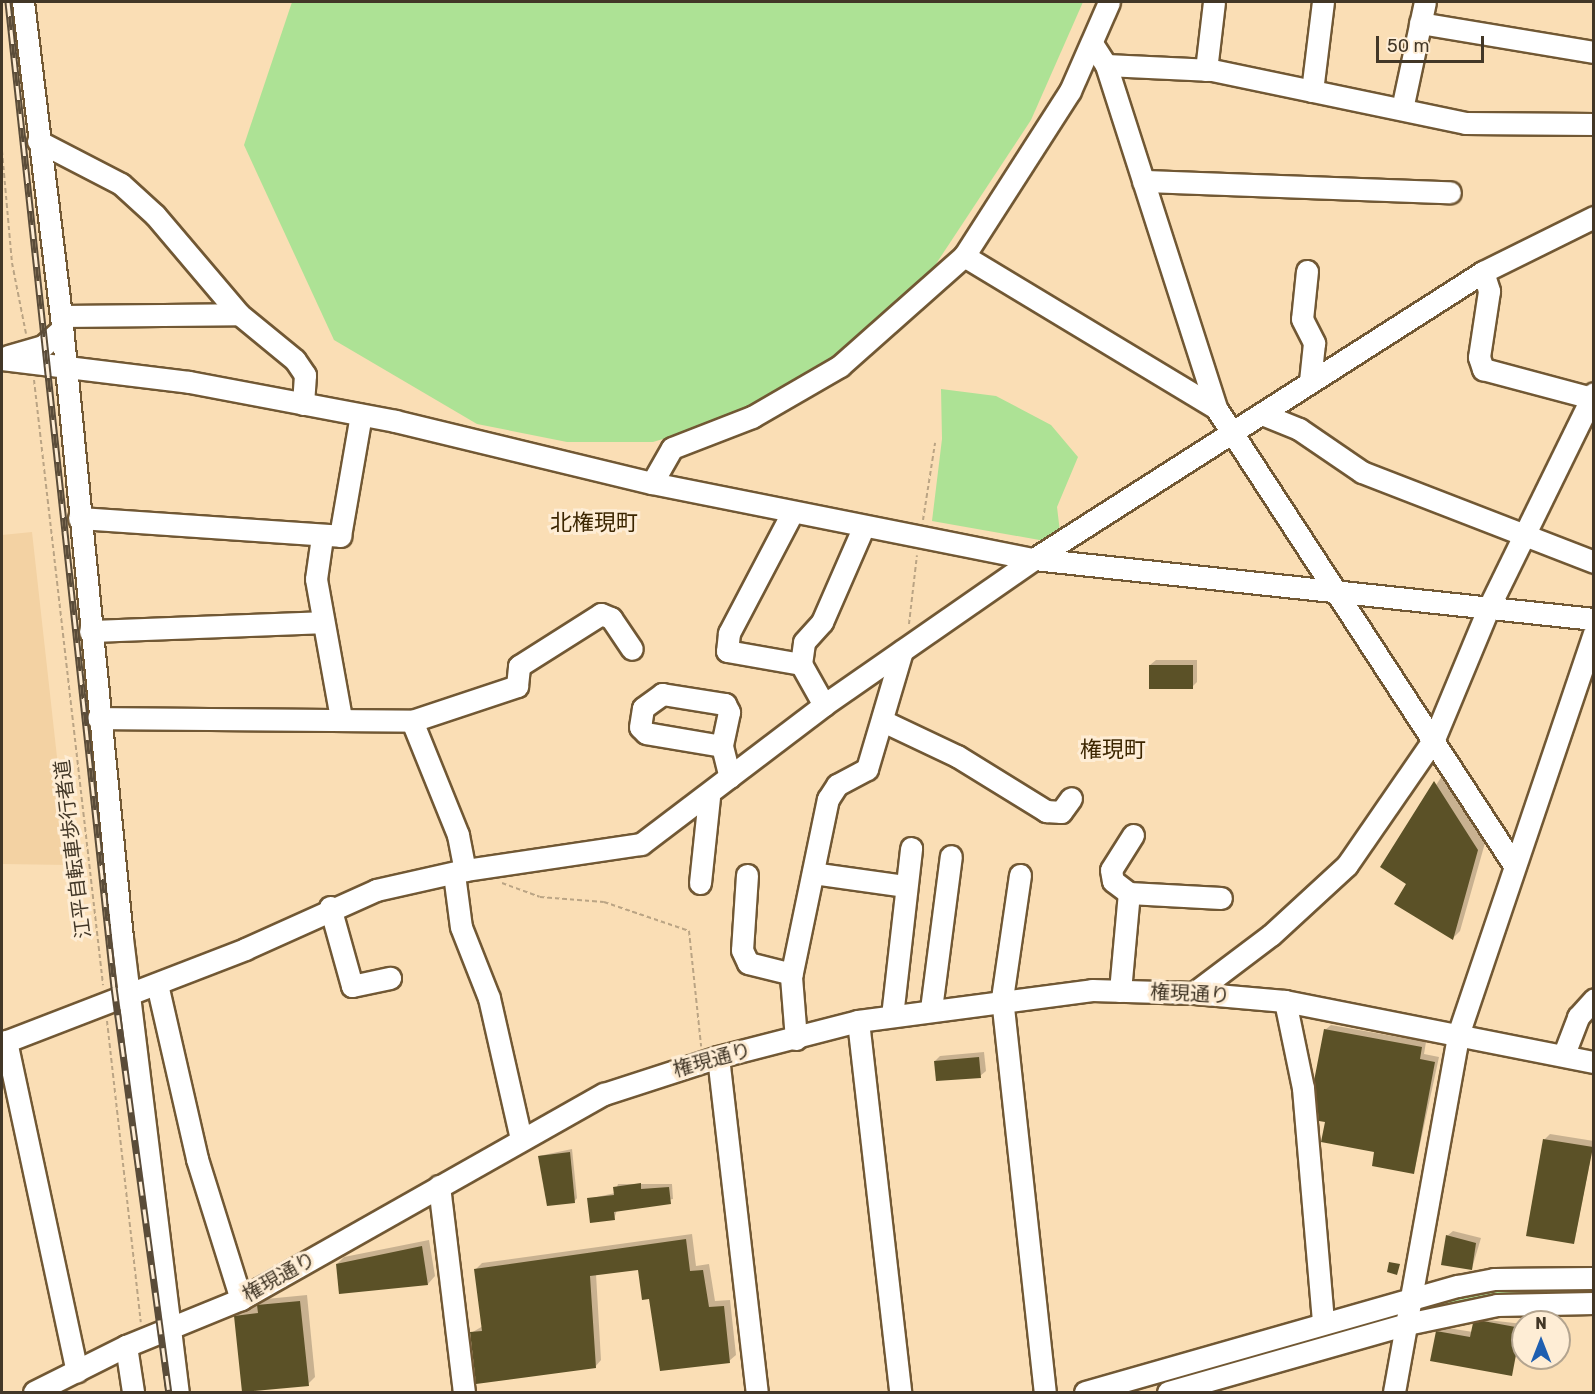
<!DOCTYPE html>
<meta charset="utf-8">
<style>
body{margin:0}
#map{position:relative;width:1595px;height:1394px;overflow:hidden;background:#fadeb5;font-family:Rubik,"Noto Sans JP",sans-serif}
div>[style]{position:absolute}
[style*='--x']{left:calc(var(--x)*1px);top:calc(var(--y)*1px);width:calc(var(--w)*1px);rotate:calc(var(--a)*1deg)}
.built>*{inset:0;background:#f3d2a3}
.green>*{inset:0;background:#ade295}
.shadow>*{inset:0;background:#0003}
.building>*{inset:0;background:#5b5127}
.path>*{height:2px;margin-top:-1px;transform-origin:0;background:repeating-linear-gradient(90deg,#baa484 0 4.5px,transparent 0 7.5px)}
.roads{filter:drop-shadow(2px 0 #715834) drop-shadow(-2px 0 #715834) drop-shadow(0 2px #715834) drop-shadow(0 -2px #715834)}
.minor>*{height:21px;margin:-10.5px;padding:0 10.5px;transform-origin:10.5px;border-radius:10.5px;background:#fff}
.rail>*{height:7px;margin-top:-3.5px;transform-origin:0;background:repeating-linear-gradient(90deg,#feedd5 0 14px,#5a4c39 0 28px);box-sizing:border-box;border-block:2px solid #5a4c39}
span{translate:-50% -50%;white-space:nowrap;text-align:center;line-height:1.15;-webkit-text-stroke:6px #feedd5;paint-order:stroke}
.street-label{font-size:20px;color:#423727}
.quarter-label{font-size:22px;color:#3c2600}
.frame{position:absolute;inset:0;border:3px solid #423727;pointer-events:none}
.north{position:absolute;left:1511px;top:1310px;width:60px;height:60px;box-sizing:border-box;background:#feedd5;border:2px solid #b3a48f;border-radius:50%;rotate:0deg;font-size:16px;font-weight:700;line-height:24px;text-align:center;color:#423727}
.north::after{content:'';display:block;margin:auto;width:21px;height:27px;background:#1f5fb0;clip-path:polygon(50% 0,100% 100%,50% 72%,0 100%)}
.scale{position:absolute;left:1376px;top:36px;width:108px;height:27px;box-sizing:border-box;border:3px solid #423727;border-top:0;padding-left:8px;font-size:18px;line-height:21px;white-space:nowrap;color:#423727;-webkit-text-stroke:4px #feedd5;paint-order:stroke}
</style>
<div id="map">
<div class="built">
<div style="clip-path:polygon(32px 532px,69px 865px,2px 864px,2px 535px)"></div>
</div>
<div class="green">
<div style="clip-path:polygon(292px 2px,1083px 2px,1031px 120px,930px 273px,864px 338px,809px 376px,738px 416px,653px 442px,567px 442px,477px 424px,334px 340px,244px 145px)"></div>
<div style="clip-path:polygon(941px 389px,996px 396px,1051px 425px,1078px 457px,1057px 507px,1060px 532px,1045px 541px,932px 521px,942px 439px)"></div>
<div style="clip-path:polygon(1593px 1284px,1593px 1297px,1427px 1316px,1430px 1298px,1488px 1288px)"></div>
</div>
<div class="shadow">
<div style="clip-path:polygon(1156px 660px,1197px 660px,1197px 682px,1192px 687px,1150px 665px)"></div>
<div style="clip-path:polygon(1442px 776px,1485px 843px,1460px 931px,1453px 938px,1408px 883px,1382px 867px)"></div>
<div style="clip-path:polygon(1331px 1025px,1426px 1042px,1424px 1054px,1439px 1057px,1414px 1172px,1327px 1120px,1325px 1030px)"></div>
<div style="clip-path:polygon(984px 1052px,986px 1071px,980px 1076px,935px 1061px,940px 1056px)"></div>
<div style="clip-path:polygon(1550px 1134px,1594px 1141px,1574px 1243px,1545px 1139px)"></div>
<div style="clip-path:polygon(572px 1149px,577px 1198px,574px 1202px,539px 1156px)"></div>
<div style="clip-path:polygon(618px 1184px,672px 1184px,673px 1199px,617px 1210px,614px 1219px,588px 1199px,615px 1193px)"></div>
<div style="clip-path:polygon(1453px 1231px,1481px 1238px,1472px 1268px,1447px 1236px)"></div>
<div style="clip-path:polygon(692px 1234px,696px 1266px,709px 1264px,715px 1301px,730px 1300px,736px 1355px,729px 1361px,650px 1298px,639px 1269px,596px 1274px,601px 1360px,595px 1367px,471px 1333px,483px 1326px,476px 1269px,482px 1263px)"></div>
<div style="clip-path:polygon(429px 1240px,435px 1276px,428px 1284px,337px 1264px,344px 1257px)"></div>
<div style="clip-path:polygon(307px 1295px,315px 1377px,308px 1384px,236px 1316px,266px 1299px)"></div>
<div style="clip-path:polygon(1479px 1319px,1523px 1324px,1511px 1375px,1437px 1332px,1442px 1327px,1473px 1332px)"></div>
</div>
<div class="building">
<div style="clip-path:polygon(1149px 665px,1193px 665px,1193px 689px,1149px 689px)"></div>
<div style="clip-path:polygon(1434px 781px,1478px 850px,1453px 940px,1394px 904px,1406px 884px,1380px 867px)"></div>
<div style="clip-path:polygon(1324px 1029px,1422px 1047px,1420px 1059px,1435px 1062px,1414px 1174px,1372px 1166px,1374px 1152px,1321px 1142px,1325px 1122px,1319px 1121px,1314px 1081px)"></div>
<div style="clip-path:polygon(979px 1057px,981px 1078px,936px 1081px,934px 1061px)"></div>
<div style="clip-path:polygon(1543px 1139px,1593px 1147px,1574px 1244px,1526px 1236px)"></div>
<div style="clip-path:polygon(570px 1152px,575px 1203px,547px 1206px,538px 1156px)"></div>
<div style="clip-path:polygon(641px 1183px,641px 1189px,669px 1187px,671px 1204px,614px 1212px,615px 1220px,590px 1223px,587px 1198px,614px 1195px,613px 1187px)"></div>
<div style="clip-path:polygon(1446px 1235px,1476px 1243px,1472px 1270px,1441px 1265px)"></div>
<div style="clip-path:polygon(686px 1239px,690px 1271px,703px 1270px,709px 1307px,724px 1306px,730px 1363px,660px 1371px,649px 1299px,642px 1300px,638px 1270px,590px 1276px,596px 1368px,476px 1384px,470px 1332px,482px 1331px,474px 1269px)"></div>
<div style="clip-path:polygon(422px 1246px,428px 1285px,339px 1294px,336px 1264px)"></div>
<div style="clip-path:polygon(1389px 1262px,1400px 1264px,1397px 1275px,1387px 1272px)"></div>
<div style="clip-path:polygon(300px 1301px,309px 1386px,242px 1392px,234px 1316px,258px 1313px,257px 1305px)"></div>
<div style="clip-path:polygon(1483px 1321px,1521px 1328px,1512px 1376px,1430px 1361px,1436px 1331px,1470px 1337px,1473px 1323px)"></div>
</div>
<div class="path">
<div style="--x:2;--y:151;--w:112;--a:84.9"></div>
<div style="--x:12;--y:263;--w:72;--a:78.8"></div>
<div style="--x:34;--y:380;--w:609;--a:83.49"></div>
<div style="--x:923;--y:520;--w:78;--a:-81.1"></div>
<div style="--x:909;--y:624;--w:69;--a:-83.4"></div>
<div style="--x:502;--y:883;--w:40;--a:20.2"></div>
<div style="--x:540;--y:897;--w:64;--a:4.5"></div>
<div style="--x:604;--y:902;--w:90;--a:18.8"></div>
<div style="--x:689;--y:931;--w:116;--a:84"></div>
<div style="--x:107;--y:1021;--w:303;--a:83.6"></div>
</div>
<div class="roads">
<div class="minor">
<div style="--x:23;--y:2;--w:316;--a:83.1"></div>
<div style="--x:61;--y:316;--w:625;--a:84.4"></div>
<div style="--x:122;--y:938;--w:457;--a:83"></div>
<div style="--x:1420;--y:23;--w:176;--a:9.5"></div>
<div style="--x:1093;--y:45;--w:24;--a:57"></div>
<div style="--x:1106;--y:65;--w:360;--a:72.2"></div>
<div style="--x:1216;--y:408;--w:546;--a:56.89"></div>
<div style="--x:1106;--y:65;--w:106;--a:2.7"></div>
<div style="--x:1212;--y:70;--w:258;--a:11.8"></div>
<div style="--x:1465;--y:123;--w:129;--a:0.4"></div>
<div style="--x:1206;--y:70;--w:68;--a:-83.3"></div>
<div style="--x:1312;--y:91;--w:90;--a:-83"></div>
<div style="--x:1402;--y:109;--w:109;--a:-77.9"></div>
<div style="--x:38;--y:141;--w:93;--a:27.4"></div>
<div style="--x:121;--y:184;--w:46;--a:42.4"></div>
<div style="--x:155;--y:215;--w:130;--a:49.7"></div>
<div style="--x:239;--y:314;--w:72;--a:39.4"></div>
<div style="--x:295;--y:360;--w:18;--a:56"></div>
<div style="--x:305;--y:375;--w:29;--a:94"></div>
<div style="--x:1143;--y:181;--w:307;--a:2.1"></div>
<div style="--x:964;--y:256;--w:294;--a:31.1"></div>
<div style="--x:1307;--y:271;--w:48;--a:95.9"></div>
<div style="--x:1302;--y:319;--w:27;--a:63"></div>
<div style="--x:1314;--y:343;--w:39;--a:96"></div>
<div style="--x:1483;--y:272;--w:20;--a:72"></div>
<div style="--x:1489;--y:291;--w:67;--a:98.6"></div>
<div style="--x:1479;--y:357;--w:13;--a:72"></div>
<div style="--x:1483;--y:369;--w:113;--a:14.9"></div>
<div style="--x:61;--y:316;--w:178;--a:-0.6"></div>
<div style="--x:8;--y:356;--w:36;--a:-16"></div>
<div style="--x:43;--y:346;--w:25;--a:-42"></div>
<div style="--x:2;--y:359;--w:188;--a:7"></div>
<div style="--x:189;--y:382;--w:210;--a:10.7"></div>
<div style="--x:395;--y:421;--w:264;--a:13.6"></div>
<div style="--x:652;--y:483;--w:389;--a:11.3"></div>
<div style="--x:1034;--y:559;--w:563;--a:6.12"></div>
<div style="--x:1262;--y:414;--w:40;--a:22"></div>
<div style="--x:1299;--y:429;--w:76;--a:34.3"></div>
<div style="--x:1362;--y:472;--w:249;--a:21.2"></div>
<div style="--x:652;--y:483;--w:40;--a:-60.3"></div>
<div style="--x:672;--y:448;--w:86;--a:-21.2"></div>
<div style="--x:752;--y:417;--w:102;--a:-30.1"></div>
<div style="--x:840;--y:366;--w:166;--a:-41.6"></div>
<div style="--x:964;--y:256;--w:196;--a:-57.3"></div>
<div style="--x:1070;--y:91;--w:97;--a:-66.3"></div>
<div style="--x:792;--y:513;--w:136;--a:117.7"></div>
<div style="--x:729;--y:633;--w:18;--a:96"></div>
<div style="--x:727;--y:651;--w:75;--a:10"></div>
<div style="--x:801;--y:664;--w:47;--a:60.7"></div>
<div style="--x:79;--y:518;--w:262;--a:3.9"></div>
<div style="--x:340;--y:536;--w:123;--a:-80.2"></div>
<div style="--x:322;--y:537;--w:42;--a:98.1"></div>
<div style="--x:316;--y:579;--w:141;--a:79.8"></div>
<div style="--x:90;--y:631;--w:233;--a:-2.2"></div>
<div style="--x:801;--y:664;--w:22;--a:-82"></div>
<div style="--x:804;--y:642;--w:27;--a:-48"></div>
<div style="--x:822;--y:622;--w:103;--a:-66.4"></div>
<div style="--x:98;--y:718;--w:314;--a:0.5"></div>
<div style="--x:412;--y:721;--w:111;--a:-18.4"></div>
<div style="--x:517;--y:686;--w:20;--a:-84"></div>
<div style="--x:519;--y:666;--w:97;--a:-32.4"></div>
<div style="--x:601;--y:614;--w:11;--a:22"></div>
<div style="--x:611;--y:618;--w:37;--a:56"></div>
<div style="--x:412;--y:721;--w:123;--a:68"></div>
<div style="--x:458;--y:835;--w:36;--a:79"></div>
<div style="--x:885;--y:722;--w:80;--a:25.3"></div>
<div style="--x:957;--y:756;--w:105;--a:31.7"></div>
<div style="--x:1046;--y:811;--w:15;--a:4"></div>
<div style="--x:1061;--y:812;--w:17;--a:-54"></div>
<div style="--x:722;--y:746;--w:77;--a:-170.3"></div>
<div style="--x:646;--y:733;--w:8;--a:-135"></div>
<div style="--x:640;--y:727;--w:19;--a:-81"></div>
<div style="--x:643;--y:708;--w:24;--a:-36"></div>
<div style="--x:662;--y:694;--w:64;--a:9"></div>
<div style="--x:725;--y:704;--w:9;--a:63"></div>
<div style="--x:729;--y:712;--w:35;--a:102"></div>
<div style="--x:722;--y:746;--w:32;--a:76"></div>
<div style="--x:1133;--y:835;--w:41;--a:122.2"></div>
<div style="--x:1111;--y:870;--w:11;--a:80"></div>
<div style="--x:1113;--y:881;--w:20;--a:37"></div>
<div style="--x:1129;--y:893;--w:92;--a:3.1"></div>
<div style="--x:813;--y:873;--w:94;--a:8"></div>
<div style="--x:454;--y:874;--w:53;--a:82.5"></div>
<div style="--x:461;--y:927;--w:76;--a:68.5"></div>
<div style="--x:489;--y:998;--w:145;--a:77.2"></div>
<div style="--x:747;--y:875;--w:75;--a:93.8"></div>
<div style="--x:742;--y:950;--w:14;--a:65"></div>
<div style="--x:748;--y:963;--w:45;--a:14"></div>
<div style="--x:1020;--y:875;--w:124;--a:98.3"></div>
<div style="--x:1002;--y:998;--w:396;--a:83.8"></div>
<div style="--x:700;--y:883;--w:86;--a:-84"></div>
<div style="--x:330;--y:907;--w:82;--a:74.4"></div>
<div style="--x:352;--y:986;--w:39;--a:-12"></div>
<div style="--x:157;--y:984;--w:180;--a:77.1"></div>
<div style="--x:197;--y:1159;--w:147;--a:72.6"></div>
<div style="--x:1120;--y:991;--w:98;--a:-84.8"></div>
<div style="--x:1194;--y:993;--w:96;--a:-37"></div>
<div style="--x:1271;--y:935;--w:103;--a:-42.6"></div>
<div style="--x:1347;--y:865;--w:153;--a:-55.4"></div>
<div style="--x:1434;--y:739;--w:143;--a:-67.4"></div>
<div style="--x:1489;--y:607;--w:238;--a:-63.9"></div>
<div style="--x:1285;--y:1001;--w:89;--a:78.3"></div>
<div style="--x:1303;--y:1088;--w:234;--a:85.1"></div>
<div style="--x:931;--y:1009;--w:154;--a:-82.6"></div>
<div style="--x:892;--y:1016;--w:169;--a:-83.5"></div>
<div style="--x:858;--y:1021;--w:373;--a:83.5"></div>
<div style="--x:796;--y:1039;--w:62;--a:-94.6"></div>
<div style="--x:791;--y:977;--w:182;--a:-78.3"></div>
<div style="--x:828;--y:799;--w:17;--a:-57"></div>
<div style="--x:837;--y:785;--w:34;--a:-28"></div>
<div style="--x:867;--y:769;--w:123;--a:-73.5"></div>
<div style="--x:6;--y:1041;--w:338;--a:77.9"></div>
<div style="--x:2;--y:1043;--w:261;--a:-21.1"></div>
<div style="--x:245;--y:949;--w:144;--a:-24.2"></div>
<div style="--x:376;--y:890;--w:91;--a:-12.7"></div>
<div style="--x:465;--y:870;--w:178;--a:-8.4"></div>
<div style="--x:641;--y:844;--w:230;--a:-37.2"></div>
<div style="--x:824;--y:705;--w:256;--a:-34.8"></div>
<div style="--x:1034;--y:559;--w:533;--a:-32.59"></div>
<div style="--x:1483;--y:272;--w:124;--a:-26.4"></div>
<div style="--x:1564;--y:1054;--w:40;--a:-69"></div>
<div style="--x:1578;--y:1017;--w:24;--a:-48"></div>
<div style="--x:718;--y:1057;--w:337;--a:83.4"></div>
<div style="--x:439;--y:1186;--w:208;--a:83.1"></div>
<div style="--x:126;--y:1346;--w:47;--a:81.3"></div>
<div style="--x:34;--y:1392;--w:103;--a:-26.6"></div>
<div style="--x:126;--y:1346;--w:124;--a:-22.2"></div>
<div style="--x:241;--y:1299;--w:417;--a:-29.5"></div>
<div style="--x:604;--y:1094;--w:120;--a:-18"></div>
<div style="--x:718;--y:1057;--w:145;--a:-14.4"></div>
<div style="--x:858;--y:1021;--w:236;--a:-7.5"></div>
<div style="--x:1092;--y:990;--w:102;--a:1.7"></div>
<div style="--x:1194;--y:993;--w:91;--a:5"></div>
<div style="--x:1285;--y:1001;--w:315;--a:11.2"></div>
<div style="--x:1085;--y:1392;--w:388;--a:-15.9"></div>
<div style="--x:1458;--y:1286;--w:37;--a:-11"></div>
<div style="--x:1494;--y:1279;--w:100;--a:-0.6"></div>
<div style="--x:1168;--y:1392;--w:248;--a:-15.9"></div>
<div style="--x:1407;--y:1324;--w:92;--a:-11.9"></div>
<div style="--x:1497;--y:1305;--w:97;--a:-1.2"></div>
<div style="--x:1394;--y:1392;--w:363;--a:-79.8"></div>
<div style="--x:1458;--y:1035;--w:424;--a:-71.3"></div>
</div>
</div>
<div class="rail">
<div style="--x:8;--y:2;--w:991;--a:83.86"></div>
<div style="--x:114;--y:987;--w:409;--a:82.3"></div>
</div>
<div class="street-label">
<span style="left:73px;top:849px;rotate:-97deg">江平自転車歩行者道</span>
<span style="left:1190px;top:994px;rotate:3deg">権現通り</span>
<span style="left:712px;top:1060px;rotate:-15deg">権現通り</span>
<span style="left:279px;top:1277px;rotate:-29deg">権現通り</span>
</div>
<div class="quarter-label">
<span style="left:594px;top:523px">北権現町</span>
<span style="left:1113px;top:750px">権現町</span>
</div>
<div class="frame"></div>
<div class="north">N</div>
<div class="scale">50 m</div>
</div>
